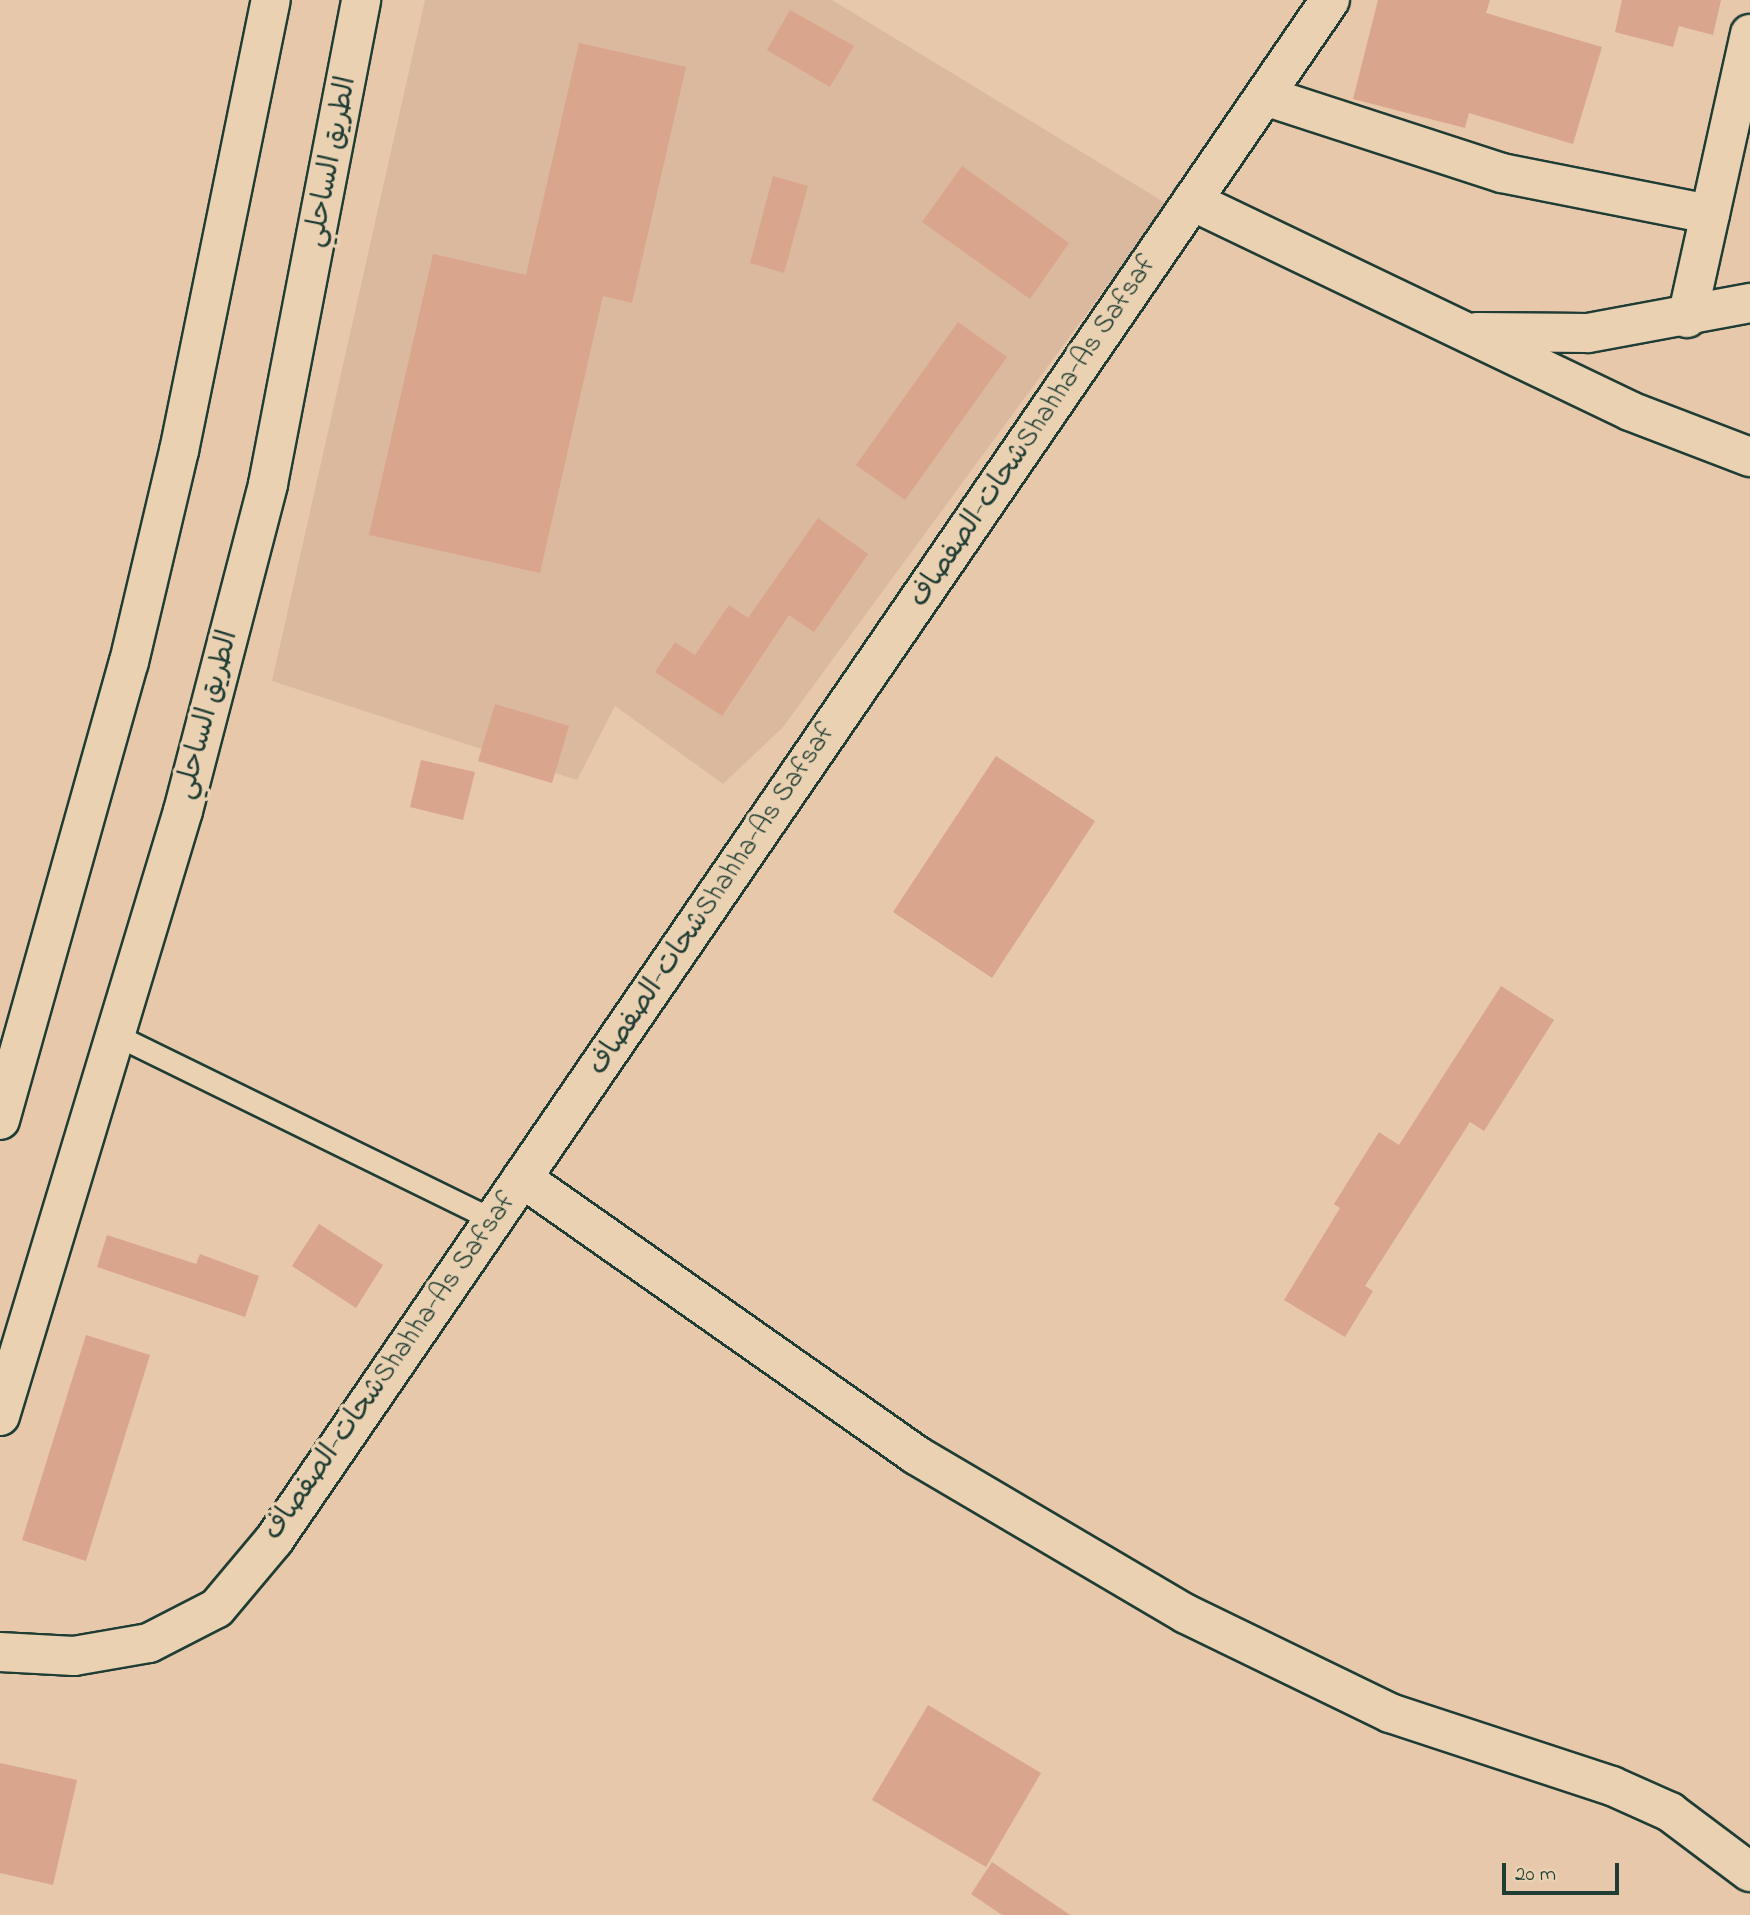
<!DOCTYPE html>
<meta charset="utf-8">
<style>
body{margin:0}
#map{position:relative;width:1750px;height:1915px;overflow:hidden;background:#e7c8ab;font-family:"Indie Flower","Playpen Sans Arabic",sans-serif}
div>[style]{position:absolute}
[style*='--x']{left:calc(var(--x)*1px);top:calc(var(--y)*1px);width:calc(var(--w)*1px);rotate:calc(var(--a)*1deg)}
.built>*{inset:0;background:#dbb99e}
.building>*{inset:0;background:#d9a58d}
.roads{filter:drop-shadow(2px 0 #1f3d34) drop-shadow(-2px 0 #1f3d34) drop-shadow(0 2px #1f3d34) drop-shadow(0 -2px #1f3d34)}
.lane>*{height:21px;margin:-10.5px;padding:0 10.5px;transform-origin:10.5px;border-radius:10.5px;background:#ead1b2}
.street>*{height:38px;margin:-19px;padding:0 19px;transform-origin:19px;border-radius:19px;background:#ead1b2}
.secondary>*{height:38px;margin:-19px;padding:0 19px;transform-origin:19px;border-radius:19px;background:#ead1b2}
.highway>*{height:38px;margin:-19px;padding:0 19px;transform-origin:19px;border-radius:19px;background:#ead1b2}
span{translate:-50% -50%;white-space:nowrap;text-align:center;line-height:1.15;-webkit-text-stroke:7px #ead1b2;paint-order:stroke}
.street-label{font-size:28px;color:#1f3d34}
.scale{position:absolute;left:1502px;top:1863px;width:117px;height:32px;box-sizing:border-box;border:4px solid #1f3d34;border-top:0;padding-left:9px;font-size:21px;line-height:24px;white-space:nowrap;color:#1f3d34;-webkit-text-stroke:5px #ead1b2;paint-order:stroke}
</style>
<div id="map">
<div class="built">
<div style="clip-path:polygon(425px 0,832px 0,1167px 204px,783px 727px,723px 784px,615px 706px,577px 780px,272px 681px)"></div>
</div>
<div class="building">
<div style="clip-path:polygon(1378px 0,1490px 0,1486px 13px,1602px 47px,1573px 144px,1469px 113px,1465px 128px,1353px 99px)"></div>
<div style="clip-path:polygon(1622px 0,1721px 0,1713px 35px,1679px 26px,1673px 47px,1615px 32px)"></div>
<div style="clip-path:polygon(790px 10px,854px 46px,830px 87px,767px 50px)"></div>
<div style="clip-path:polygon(579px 43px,686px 67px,632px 303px,603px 296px,540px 573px,369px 535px,433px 254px,526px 275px)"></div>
<div style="clip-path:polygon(962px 166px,1069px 243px,1030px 299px,922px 222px)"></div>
<div style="clip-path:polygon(773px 176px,808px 186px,784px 273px,750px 263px)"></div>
<div style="clip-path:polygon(958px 322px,1007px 357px,905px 500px,856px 465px)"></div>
<div style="clip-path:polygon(818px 518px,868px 554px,814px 632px,789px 615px,722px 716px,655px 672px,675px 642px,695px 655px,729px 605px,748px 618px)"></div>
<div style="clip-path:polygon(495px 704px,569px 726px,552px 783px,478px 761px)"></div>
<div style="clip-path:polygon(996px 756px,1095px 821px,992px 978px,893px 912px)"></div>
<div style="clip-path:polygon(421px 760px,475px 772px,463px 820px,410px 807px)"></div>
<div style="clip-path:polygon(1501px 986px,1554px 1020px,1484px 1131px,1470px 1122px,1365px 1286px,1373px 1291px,1345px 1337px,1284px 1300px,1340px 1208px,1334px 1204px,1379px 1132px,1399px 1145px)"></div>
<div style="clip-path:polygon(319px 1224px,383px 1265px,356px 1308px,292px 1266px)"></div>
<div style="clip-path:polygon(107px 1235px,196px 1264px,200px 1254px,259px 1276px,245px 1317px,97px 1267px)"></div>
<div style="clip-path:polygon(86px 1335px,150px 1355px,86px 1561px,22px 1540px)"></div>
<div style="clip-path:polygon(928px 1705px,1041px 1773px,986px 1867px,872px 1800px)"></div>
<div style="clip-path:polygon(0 1763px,77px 1780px,53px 1885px,0 1873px)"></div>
<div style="clip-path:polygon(992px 1862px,1070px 1915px,1002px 1915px,971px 1894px)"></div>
</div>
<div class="roads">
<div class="lane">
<div style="--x:116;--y:1035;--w:419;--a:26.1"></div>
</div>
<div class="street">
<div style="--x:1265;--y:96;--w:249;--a:18"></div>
<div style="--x:1502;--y:173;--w:212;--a:11.2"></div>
<div style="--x:1192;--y:201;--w:486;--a:25.6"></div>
<div style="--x:1630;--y:411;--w:129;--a:21"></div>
<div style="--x:1687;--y:318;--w:291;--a:-77.5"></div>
<div style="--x:1477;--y:332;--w:111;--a:0.5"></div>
<div style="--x:1588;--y:333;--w:165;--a:-10.5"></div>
<div style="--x:522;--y:1178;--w:482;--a:35.1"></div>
<div style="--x:916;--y:1455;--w:313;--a:30.5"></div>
<div style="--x:1186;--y:1614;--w:227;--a:25.9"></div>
<div style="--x:1390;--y:1713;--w:234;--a:18.2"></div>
<div style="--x:1612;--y:1786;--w:64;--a:24.1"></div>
<div style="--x:1670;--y:1812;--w:100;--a:36.9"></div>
</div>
<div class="secondary">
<div style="--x:0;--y:1652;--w:74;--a:3.1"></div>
<div style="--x:74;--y:1656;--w:76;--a:-9.8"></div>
<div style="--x:149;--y:1643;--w:76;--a:-27.2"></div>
<div style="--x:217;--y:1608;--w:89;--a:-50"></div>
<div style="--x:274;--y:1540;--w:1867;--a:-55.56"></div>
</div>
<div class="highway">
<div style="--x:0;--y:1120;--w:476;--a:-74.3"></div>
<div style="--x:129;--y:662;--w:217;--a:-76.7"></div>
<div style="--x:179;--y:451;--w:460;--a:-78.5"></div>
<div style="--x:0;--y:1416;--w:632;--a:-73.17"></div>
<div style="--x:183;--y:811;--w:338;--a:-75.4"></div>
<div style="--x:268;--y:484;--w:493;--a:-79.1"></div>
</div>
</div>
<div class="street-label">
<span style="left:332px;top:162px;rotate:-79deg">الطريق الساحلي</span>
<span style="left:1034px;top:432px;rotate:-56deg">شحات-الصفصافShahha-As Safsaf</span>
<span style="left:208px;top:715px;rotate:-75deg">الطريق الساحلي</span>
<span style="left:713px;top:900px;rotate:-56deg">شحات-الصفصافShahha-As Safsaf</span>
<span style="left:391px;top:1367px;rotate:-55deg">شحات-الصفصافShahha-As Safsaf</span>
</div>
<div class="scale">20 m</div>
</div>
